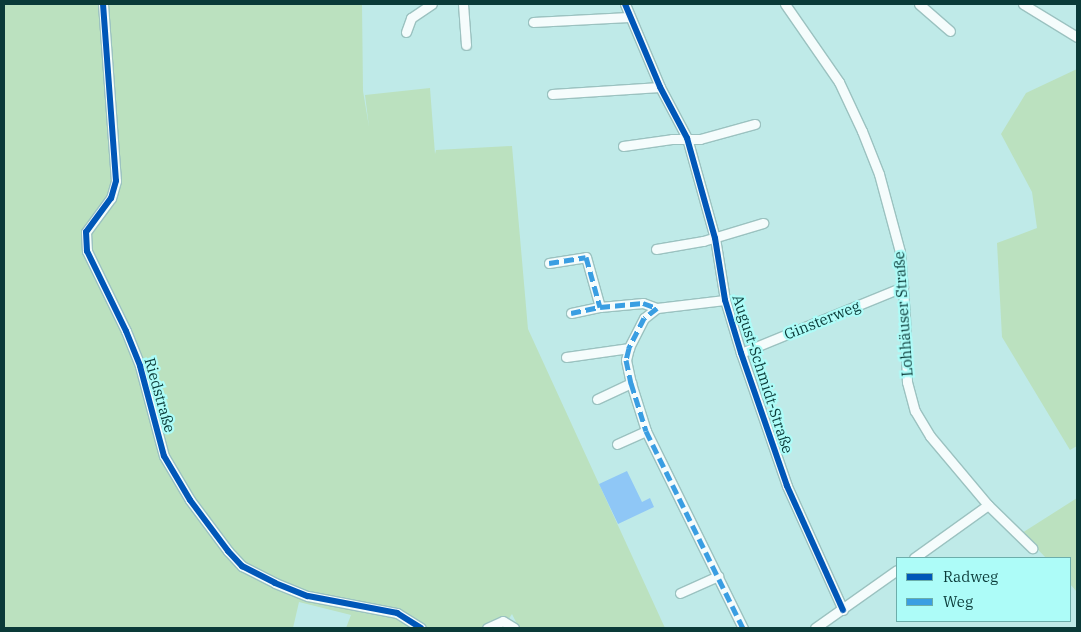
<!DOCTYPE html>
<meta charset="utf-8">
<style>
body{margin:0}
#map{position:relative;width:1081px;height:632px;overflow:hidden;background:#bfeae8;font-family:"IBM Plex Serif",serif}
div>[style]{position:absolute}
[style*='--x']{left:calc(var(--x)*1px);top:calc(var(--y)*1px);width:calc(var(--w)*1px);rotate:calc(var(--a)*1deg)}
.green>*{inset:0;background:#bbe1bf}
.water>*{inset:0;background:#8fc7f6}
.roads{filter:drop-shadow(1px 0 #9bc2c0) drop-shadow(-1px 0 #9bc2c0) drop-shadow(0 1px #9bc2c0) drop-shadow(0 -1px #9bc2c0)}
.street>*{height:9px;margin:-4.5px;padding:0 4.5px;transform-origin:4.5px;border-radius:4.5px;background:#f5fcfc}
.quiet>*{height:5px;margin-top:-2.5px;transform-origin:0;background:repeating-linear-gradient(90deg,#3a9ee2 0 10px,transparent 0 15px)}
.cycleway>*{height:6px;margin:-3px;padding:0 3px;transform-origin:3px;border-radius:3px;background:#0057b8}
span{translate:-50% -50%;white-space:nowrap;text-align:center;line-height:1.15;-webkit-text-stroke:4.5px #adfcf8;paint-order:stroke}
.street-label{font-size:15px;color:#0a3a38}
.frame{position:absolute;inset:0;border:5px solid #0a3a38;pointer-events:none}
.legend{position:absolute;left:896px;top:557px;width:175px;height:65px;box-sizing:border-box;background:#adfcf8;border:1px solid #6caeab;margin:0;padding:6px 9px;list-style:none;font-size:15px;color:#0a3a38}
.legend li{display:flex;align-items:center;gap:10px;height:25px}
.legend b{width:25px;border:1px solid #6caeab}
</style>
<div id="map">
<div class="green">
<div style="clip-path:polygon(4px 4px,362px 4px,363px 91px,369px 127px,365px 95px,430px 88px,435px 154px,436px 150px,512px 146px,528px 329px,665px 628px,519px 628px,512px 614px,508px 620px,512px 628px,346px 628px,351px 615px,299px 602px,293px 628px,4px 628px)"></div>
<div style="clip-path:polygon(1077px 69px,1077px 446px,1070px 450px,1002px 337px,997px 243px,1037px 228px,1032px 192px,1001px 134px,1026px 93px)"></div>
<div style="clip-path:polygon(1077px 498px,1077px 592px,1070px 584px,1070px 558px,1046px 558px,1022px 533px)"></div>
</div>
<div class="water">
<div style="clip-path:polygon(627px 471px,642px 502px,650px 498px,654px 507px,618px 524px,599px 484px)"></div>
</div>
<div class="roads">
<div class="street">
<div style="--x:103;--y:4;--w:177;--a:85.8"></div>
<div style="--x:116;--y:181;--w:18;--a:106"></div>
<div style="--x:111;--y:198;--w:42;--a:126.3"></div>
<div style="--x:86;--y:232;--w:19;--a:87"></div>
<div style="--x:87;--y:251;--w:89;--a:64"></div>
<div style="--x:126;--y:331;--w:38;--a:68"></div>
<div style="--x:140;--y:366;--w:93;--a:75.1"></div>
<div style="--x:164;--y:456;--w:51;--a:59.4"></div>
<div style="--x:190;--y:500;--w:64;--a:53.3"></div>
<div style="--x:228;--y:551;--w:21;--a:47"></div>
<div style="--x:242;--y:566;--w:37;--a:27"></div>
<div style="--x:275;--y:583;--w:35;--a:22"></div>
<div style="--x:308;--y:596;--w:91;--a:10.8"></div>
<div style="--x:397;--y:613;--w:28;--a:32"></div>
<div style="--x:463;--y:4;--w:41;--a:85.8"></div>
<div style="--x:625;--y:4;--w:90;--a:67.1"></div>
<div style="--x:660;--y:87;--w:58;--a:62.1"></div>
<div style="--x:687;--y:138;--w:104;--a:74.4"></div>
<div style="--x:715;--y:238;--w:63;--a:80.8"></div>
<div style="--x:725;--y:300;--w:55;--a:73.2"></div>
<div style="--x:741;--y:353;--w:141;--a:70.9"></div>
<div style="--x:787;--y:486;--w:136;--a:65.7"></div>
<div style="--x:785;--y:4;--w:95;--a:55.3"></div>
<div style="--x:839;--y:82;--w:54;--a:64.9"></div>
<div style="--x:862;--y:131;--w:46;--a:68.4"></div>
<div style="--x:879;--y:174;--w:81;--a:74.9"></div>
<div style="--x:900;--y:252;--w:64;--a:85.5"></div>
<div style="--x:905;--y:316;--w:66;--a:88.3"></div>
<div style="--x:907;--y:382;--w:30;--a:75"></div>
<div style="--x:915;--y:411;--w:29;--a:59"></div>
<div style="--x:930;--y:436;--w:90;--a:50"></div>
<div style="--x:988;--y:505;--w:62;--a:44.3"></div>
<div style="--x:919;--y:4;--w:41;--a:41.1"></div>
<div style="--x:1023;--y:4;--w:63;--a:31.4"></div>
<div style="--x:533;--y:22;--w:96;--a:-3"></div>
<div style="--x:406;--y:32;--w:15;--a:-70"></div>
<div style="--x:411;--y:18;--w:25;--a:-34"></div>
<div style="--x:552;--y:94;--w:108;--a:-3.7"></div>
<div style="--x:623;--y:146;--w:49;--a:-8.1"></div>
<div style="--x:672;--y:139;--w:28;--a:0"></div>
<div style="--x:700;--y:139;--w:57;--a:-15.3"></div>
<div style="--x:656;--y:249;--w:48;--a:-9.7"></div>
<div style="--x:703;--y:241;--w:63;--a:-16.7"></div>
<div style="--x:549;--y:263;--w:37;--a:-9"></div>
<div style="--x:586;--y:257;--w:52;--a:74.4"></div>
<div style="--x:600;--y:307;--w:43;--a:-5.3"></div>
<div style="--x:643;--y:303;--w:15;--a:20"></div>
<div style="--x:657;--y:308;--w:68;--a:-6.7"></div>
<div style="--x:657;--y:308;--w:16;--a:142"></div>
<div style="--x:644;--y:318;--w:34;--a:117"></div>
<div style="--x:629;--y:348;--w:12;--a:104"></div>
<div style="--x:626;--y:360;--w:24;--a:78"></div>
<div style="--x:631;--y:383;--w:50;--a:72.6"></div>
<div style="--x:646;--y:431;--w:220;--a:63.8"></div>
<div style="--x:571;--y:313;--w:30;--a:-12"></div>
<div style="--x:741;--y:353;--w:175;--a:-22.2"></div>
<div style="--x:566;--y:357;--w:64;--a:-8.1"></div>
<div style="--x:597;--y:399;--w:38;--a:-25"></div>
<div style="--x:617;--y:444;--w:32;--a:-24"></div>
<div style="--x:914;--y:558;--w:91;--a:-35.6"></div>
<div style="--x:680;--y:593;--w:42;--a:-24.1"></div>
<div style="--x:487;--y:628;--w:17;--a:-24"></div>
<div style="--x:503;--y:621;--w:13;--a:32"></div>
<div style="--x:815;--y:628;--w:100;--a:-35.3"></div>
</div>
</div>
<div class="quiet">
<div style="--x:549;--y:263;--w:37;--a:-9"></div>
<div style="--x:586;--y:257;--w:52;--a:74.4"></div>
<div style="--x:600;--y:307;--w:43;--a:-5.3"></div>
<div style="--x:643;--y:303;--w:15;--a:20"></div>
<div style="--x:657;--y:308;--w:16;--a:142"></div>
<div style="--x:644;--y:318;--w:34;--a:117"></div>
<div style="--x:629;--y:348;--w:12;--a:104"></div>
<div style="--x:626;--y:360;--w:24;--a:78"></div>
<div style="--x:631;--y:383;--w:50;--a:72.6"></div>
<div style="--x:646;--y:431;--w:220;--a:63.8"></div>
<div style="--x:571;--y:313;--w:30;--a:-12"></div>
</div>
<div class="cycleway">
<div style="--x:103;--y:4;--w:177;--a:85.8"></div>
<div style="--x:116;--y:181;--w:18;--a:106"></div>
<div style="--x:111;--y:198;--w:42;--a:126.3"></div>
<div style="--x:86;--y:232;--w:19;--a:87"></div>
<div style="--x:87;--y:251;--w:89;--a:64"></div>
<div style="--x:126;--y:331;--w:38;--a:68"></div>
<div style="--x:140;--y:366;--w:93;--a:75.1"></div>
<div style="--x:164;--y:456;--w:51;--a:59.4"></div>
<div style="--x:190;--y:500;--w:64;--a:53.3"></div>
<div style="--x:228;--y:551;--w:21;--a:47"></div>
<div style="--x:242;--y:566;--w:37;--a:27"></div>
<div style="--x:275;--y:583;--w:35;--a:22"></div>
<div style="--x:308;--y:596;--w:91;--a:10.8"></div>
<div style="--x:397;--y:613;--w:28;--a:32"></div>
<div style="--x:625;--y:4;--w:90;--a:67.1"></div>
<div style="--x:660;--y:87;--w:58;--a:62.1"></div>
<div style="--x:687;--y:138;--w:104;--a:74.4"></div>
<div style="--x:715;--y:238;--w:63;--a:80.8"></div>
<div style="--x:725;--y:300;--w:55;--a:73.2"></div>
<div style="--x:741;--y:353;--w:141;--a:70.9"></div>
<div style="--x:787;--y:486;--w:136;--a:65.7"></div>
</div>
<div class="street-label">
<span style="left:903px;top:314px;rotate:-94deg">Lohhäuser Straße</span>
<span style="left:822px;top:320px;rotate:-22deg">Ginsterweg</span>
<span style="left:763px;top:374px;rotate:72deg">August-Schmidt-Straße</span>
<span style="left:160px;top:395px;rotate:74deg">Riedstraße</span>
</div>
<div class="frame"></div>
<ul class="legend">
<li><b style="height:6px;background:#0057b8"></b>Radweg</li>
<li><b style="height:6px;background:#3a9ee2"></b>Weg</li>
</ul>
</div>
